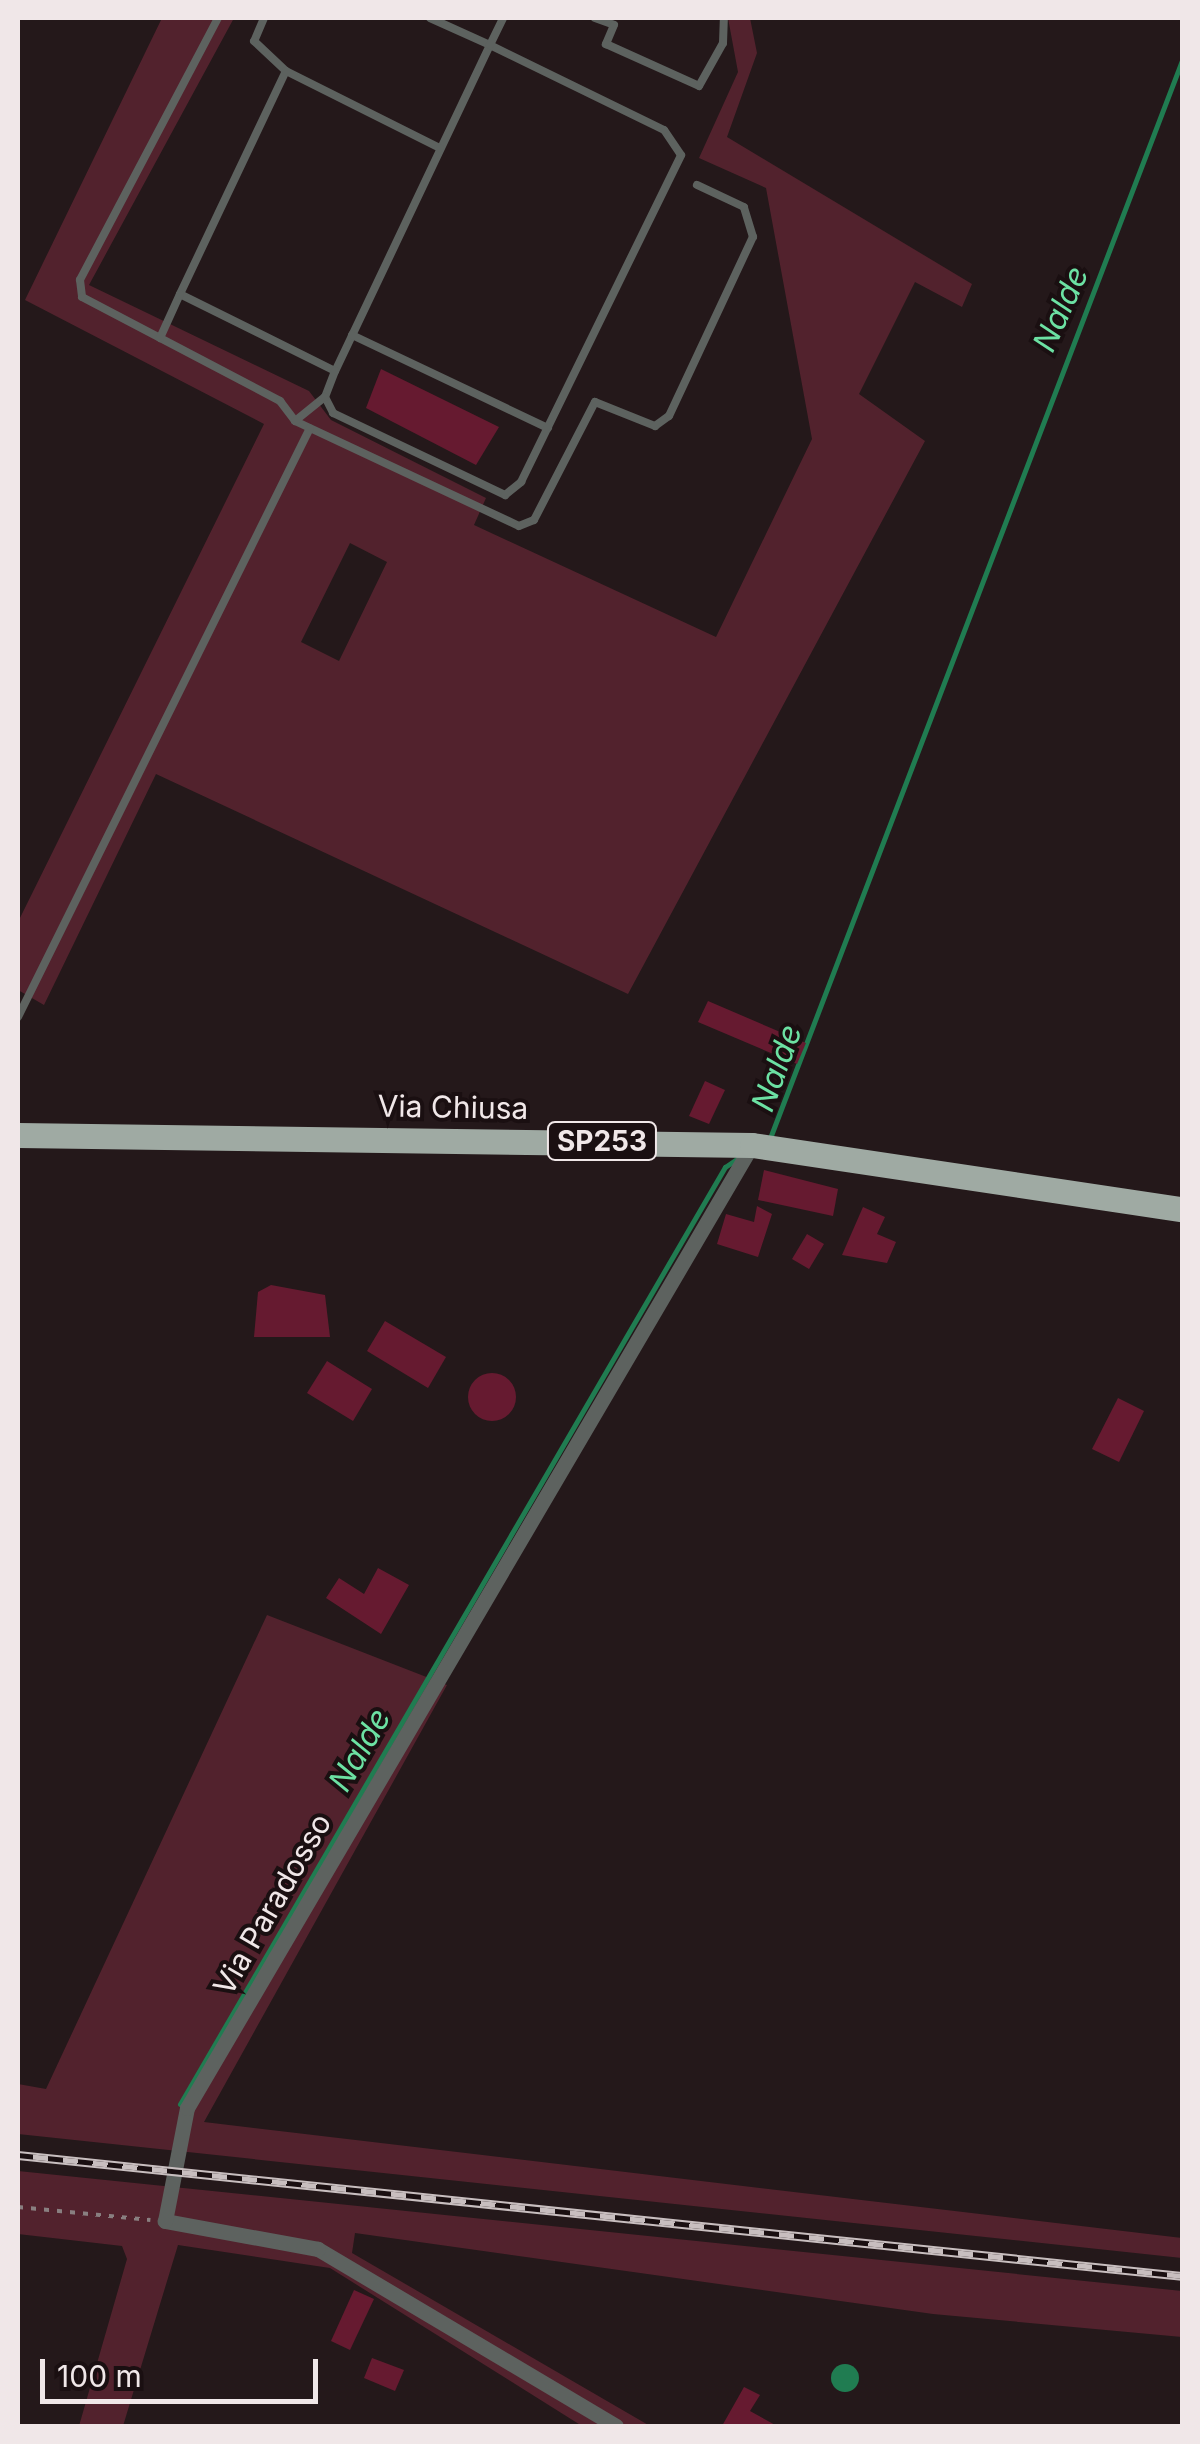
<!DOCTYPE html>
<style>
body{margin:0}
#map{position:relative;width:1200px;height:2444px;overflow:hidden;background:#24181a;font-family:Inter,sans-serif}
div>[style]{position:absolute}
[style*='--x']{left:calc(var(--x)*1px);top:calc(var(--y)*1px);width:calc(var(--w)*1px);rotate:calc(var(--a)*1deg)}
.green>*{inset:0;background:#52222d}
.water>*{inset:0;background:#207c51}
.round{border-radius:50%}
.stream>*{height:5px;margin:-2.5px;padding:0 2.5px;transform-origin:2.5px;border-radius:2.5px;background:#207c51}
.building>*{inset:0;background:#661a30}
.path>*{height:4px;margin-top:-2px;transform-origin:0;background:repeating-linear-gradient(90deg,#897f80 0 5px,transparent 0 13px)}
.lane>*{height:8px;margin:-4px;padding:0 4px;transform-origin:4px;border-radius:4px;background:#5d625f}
.street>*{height:15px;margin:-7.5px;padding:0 7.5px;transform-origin:7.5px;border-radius:7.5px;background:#5d625f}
.primary>*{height:25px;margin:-12.5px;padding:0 12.5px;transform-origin:12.5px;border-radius:12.5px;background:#9faaa3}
.rail>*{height:9px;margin-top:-4.5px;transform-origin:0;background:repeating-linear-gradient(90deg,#1a0f11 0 15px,#c8bebf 0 30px);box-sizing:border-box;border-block:2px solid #c8bebf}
span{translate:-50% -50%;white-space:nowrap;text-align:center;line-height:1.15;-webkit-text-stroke:8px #1a0f11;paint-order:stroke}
.shield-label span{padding:2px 8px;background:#1a0f11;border:2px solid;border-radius:8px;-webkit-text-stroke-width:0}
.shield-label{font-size:28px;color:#f0e7e8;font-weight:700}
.street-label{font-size:30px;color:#f0e7e8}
.water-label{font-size:32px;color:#6ce1a3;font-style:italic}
.frame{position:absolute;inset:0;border:20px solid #f0e7e8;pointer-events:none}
.scale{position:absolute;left:40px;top:2359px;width:278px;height:45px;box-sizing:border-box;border:5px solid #f0e7e8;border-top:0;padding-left:12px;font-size:30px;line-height:35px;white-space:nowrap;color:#f0e7e8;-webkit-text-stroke:8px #1a0f11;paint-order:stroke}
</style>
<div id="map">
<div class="green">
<div style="clip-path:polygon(evenodd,162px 18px,234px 18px,89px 285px,309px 391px,331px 420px,486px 498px,474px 525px,716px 637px,812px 439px,766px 188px,699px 158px,738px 72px,728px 18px,750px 18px,757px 53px,727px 137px,972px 284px,962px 307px,915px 282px,859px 394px,925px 441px,628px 994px,156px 774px,44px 1005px,18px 990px,18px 922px,264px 424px,25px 300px,162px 18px,350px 543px,387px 562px,339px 661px,301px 642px,350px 543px)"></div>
<div style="clip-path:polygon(267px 1615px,447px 1685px,204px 2122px,1182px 2238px,1182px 2258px,18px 2134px,18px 2084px,46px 2089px)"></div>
<div style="clip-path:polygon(18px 2171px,1182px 2291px,1182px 2337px,933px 2314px,355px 2233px,352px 2253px,650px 2426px,582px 2426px,330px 2268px,178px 2245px,123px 2426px,79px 2426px,127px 2259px,122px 2246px,18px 2234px)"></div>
</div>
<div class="water">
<div class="round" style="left:831px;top:2364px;width:28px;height:28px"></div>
</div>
<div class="stream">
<div style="--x:770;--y:1138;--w:1154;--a:-69.08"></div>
<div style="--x:180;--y:2104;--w:1084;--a:-59.82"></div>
<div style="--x:725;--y:1167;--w:18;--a:-34"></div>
</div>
<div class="building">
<div style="clip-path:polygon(381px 369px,499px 427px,476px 465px,366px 408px)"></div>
<div style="clip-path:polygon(708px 1001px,806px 1043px,797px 1064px,698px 1022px)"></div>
<div style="clip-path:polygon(705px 1081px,725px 1090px,709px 1124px,689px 1116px)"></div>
<div style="clip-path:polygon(764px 1170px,838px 1189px,833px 1216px,758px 1200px)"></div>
<div style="clip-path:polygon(757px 1206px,772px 1214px,758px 1257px,717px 1244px,726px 1214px,754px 1222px)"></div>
<div style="clip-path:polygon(863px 1207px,885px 1217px,877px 1234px,896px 1242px,887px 1263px,842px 1255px)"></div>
<div style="clip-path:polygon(807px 1234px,824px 1244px,809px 1269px,792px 1259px)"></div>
<div style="clip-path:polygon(271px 1285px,325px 1295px,330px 1337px,254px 1337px,258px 1292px)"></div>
<div style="clip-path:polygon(385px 1321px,446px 1357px,428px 1388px,367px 1351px)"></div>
<div style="clip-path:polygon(327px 1361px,372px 1389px,353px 1421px,307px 1393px)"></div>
<div class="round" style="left:468px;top:1373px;width:48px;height:48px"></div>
<div style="clip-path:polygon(1118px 1398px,1144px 1411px,1119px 1462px,1092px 1449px)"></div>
<div style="clip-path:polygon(378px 1568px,409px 1585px,381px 1634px,326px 1598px,339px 1578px,364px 1594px)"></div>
<div style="clip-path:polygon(354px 2290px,374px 2299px,350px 2350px,331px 2341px)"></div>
<div style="clip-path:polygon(372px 2358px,404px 2370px,395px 2391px,364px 2378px)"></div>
<div style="clip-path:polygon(744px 2387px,760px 2395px,750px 2411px,777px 2426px,722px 2426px)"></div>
</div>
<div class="path">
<div style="--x:18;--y:2207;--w:133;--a:5.6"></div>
</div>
<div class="lane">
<div style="--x:218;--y:18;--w:296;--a:117.8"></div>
<div style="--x:80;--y:280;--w:17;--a:83"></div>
<div style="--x:82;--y:297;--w:224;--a:27.7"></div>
<div style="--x:280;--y:401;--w:25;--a:53"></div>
<div style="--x:295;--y:421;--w:247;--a:25.1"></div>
<div style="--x:519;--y:526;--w:16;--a:-22"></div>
<div style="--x:534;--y:520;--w:133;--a:-62.7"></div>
<div style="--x:595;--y:402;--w:65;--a:21.8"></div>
<div style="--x:655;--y:426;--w:17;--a:-36"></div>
<div style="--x:669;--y:416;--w:198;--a:-64.9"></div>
<div style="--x:753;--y:237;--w:31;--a:-107"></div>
<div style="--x:744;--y:207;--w:52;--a:-154.9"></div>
<div style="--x:264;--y:18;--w:25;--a:113"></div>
<div style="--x:254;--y:41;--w:44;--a:43.2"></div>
<div style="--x:430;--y:18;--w:66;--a:24.2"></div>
<div style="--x:490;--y:45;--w:361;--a:115.4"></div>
<div style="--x:335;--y:371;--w:173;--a:-153.6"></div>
<div style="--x:180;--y:294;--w:247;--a:-64.6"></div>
<div style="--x:286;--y:71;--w:172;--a:26.6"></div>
<div style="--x:595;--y:18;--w:20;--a:20"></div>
<div style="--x:614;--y:25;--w:21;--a:113"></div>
<div style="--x:606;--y:44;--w:102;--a:24.3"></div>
<div style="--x:699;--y:86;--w:49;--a:-60.8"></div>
<div style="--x:723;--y:43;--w:25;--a:-88"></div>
<div style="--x:352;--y:335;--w:217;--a:25.4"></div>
<div style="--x:160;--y:338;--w:48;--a:-65.6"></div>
<div style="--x:335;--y:371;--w:28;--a:111"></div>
<div style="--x:325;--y:397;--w:18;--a:63"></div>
<div style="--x:333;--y:413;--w:191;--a:25.5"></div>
<div style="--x:505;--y:495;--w:21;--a:-39"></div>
<div style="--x:521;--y:482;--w:364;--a:-63.9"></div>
<div style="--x:681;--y:155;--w:30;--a:-124"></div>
<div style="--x:664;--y:130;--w:194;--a:-154"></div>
<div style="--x:490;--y:45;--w:30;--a:-64"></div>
<div style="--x:295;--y:421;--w:38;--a:-39"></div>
<div style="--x:18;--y:1017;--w:657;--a:-63.63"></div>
</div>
<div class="street">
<div style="--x:616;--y:2426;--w:347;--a:-149.3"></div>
<div style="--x:318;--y:2249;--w:156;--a:-169.6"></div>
<div style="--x:165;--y:2221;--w:115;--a:-79"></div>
<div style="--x:187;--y:2108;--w:1117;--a:-59.6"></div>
</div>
<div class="primary">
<div style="--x:18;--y:1135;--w:734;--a:0.78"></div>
<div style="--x:752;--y:1145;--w:435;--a:8.5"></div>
</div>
<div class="rail">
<div style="--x:18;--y:2155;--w:1170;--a:5.93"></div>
</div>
<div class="shield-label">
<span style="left:602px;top:1141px">SP253</span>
</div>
<div class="street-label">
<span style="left:453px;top:1107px;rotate:1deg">Via Chiusa</span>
<span style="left:272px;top:1904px;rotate:-60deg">Via Paradosso</span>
</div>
<div class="water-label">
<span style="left:1061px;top:309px;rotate:-66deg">Nalde</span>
<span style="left:777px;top:1068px;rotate:-70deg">Nalde</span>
<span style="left:360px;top:1750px;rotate:-60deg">Nalde</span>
</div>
<div class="frame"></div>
<div class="scale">100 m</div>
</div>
